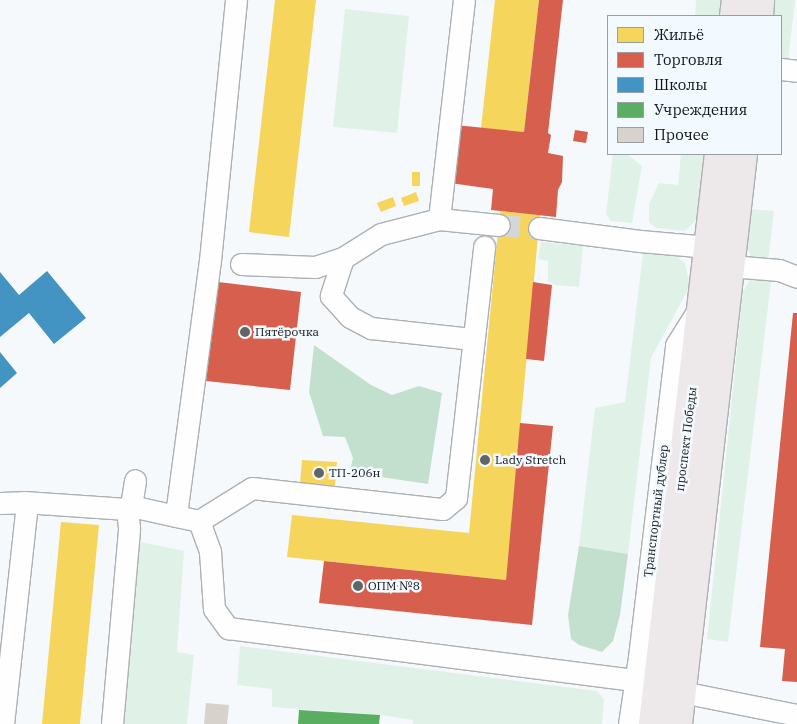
<!DOCTYPE html>
<meta charset="utf-8">
<style>
body{margin:0}
#map{position:relative;width:797px;height:724px;overflow:hidden;background:#f5f9fc;font-family:"IBM Plex Serif",serif}
div>[style]{position:absolute}
[style*='--x']{left:calc(var(--x)*1px);top:calc(var(--y)*1px);width:calc(var(--w)*1px);rotate:calc(var(--a)*1deg)}
.green>*{inset:0;background:#e0f2e8}
.forest>*{inset:0;background:#c3e0cf}
.homes>*{inset:0;background:#f6d55c}
.shops>*{inset:0;background:#d6604d}
.schools>*{inset:0;background:#4393c3}
.public>*{inset:0;background:#5aae61}
.building>*{inset:0;background:#d7d2cb}
.minor-tunnel>*{height:21px;margin-top:-10.5px;transform-origin:0;background:repeating-linear-gradient(90deg,#d3d7da 0 21px,transparent 0 32px)}
.roads{filter:drop-shadow(1px 0 #adb0b2) drop-shadow(-1px 0 #adb0b2) drop-shadow(0 1px #adb0b2) drop-shadow(0 -1px #adb0b2)}
.minor>*{height:21px;margin:-10.5px;padding:0 10.5px;transform-origin:10.5px;border-radius:10.5px;background:#fefeff}
.major>*{height:28px;margin:-14px;padding:0 14px;transform-origin:14px;border-radius:14px;background:#ede9ea}
.dots>*{width:14px;height:14px;translate:-50% -50%;box-sizing:border-box;border:2px solid #f2f9ff;border-radius:50%}
span{translate:-50% -50%;white-space:nowrap;text-align:center;line-height:1.15;-webkit-text-stroke:5px #f2f9ff;paint-order:stroke}
.poi-label{font-size:12px;color:#131517}
.left{translate:0 -50%;text-align:left}
.street-label{font-size:12px;color:#131517}
.legend{position:absolute;left:607px;top:15px;width:175px;height:140px;box-sizing:border-box;background:#f2f9ff;border:1px solid #999ea2;margin:0;padding:6px 9px;list-style:none;font-size:15px;color:#131517}
.legend li{display:flex;align-items:center;gap:10px;height:25px}
.legend b{width:25px;border:1px solid #999ea2}
</style>
<div id="map">
<div class="green">
<div style="clip-path:polygon(696px 0,722px 0,721px 16px,695px 16px)"></div>
<div style="clip-path:polygon(773px 0,795px 0,788px 62px,781px 61px,781px 16px,772px 16px)"></div>
<div style="clip-path:polygon(345px 9px,409px 16px,397px 133px,333px 127px)"></div>
<div style="clip-path:polygon(613px 154px,627px 154px,642px 166px,632px 223px,611px 221px,606px 214px)"></div>
<div style="clip-path:polygon(681px 154px,707px 154px,701px 207px,695px 221px,685px 231px,656px 228px,649px 222px,649px 204px,659px 183px,678px 185px)"></div>
<div style="clip-path:polygon(750px 209px,774px 211px,768px 262px,751px 257px,746px 245px)"></div>
<div style="clip-path:polygon(541px 242px,583px 246px,579px 287px,555px 285px,548px 281px,548px 261px,538px 259px)"></div>
<div style="clip-path:polygon(643px 253px,673px 254px,685px 263px,690px 286px,651px 358px,628px 554px,579px 546px,595px 408px,625px 402px)"></div>
<div style="clip-path:polygon(763px 275px,771px 281px,728px 642px,707px 639px,743px 292px,750px 279px)"></div>
<div style="clip-path:polygon(137px 541px,184px 551px,177px 652px,194px 655px,187px 724px,121px 724px)"></div>
<div style="clip-path:polygon(240px 646px,597px 691px,604px 699px,602px 724px,413px 724px,413px 720px,380px 715px,272px 707px,272px 689px,237px 685px)"></div>
</div>
<div class="forest">
<div style="clip-path:polygon(314px 345px,371px 385px,392px 395px,419px 386px,442px 393px,428px 484px,367px 475px,350px 470px,353px 458px,345px 437px,323px 436px,309px 392px)"></div>
<div style="clip-path:polygon(579px 546px,628px 554px,620px 615px,613px 641px,602px 652px,579px 645px,571px 639px,568px 615px)"></div>
</div>
<div class="homes">
<div style="clip-path:polygon(275px 0,316px 0,289px 237px,249px 232px)"></div>
<div style="clip-path:polygon(495px 0,539px 0,524px 132px,481px 128px)"></div>
<div style="clip-path:polygon(412px 172px,420px 172px,420px 186px,412px 186px)"></div>
<div style="clip-path:polygon(416px 192px,419px 201px,404px 206px,401px 198px)"></div>
<div style="clip-path:polygon(393px 197px,396px 206px,381px 212px,377px 203px)"></div>
<div style="clip-path:polygon(500px 211px,540px 215px,506px 580px,287px 557px,292px 515px,469px 533px)"></div>
<div style="clip-path:polygon(302px 460px,337px 462px,335px 486px,300px 483px)"></div>
<div style="clip-path:polygon(61px 522px,99px 525px,80px 724px,42px 724px)"></div>
</div>
<div class="shops">
<div style="clip-path:polygon(539px 0,563px 0,548px 133px,551px 135px,548px 153px,563px 156px,562px 182px,558px 190px,556px 217px,491px 210px,493px 189px,450px 183px,455px 125px,524px 132px)"></div>
<div style="clip-path:polygon(575px 130px,588px 132px,586px 143px,573px 141px)"></div>
<div style="clip-path:polygon(218px 282px,301px 292px,290px 390px,206px 381px)"></div>
<div style="clip-path:polygon(533px 282px,552px 285px,544px 361px,526px 359px)"></div>
<div style="clip-path:polygon(793px 313px,797px 313px,797px 682px,782px 681px,785px 649px,760px 647px)"></div>
<div style="clip-path:polygon(520px 423px,553px 426px,532px 625px,319px 603px,324px 561px,506px 580px)"></div>
</div>
<div class="schools">
<div style="clip-path:polygon(47px 271px,86px 318px,54px 344px,29px 313px,0 337px,0 272px,19px 295px)"></div>
<div style="clip-path:polygon(0 352px,17px 373px,0 388px)"></div>
</div>
<div class="public">
<div style="clip-path:polygon(299px 710px,380px 715px,379px 724px,298px 724px)"></div>
</div>
<div class="building">
<div style="clip-path:polygon(206px 703px,229px 705px,227px 724px,204px 724px)"></div>
</div>
<div class="minor-tunnel">
<div style="--x:499;--y:225;--w:40;--a:4.3"></div>
</div>
<div class="roads">
<div class="minor">
<div style="--x:236;--y:0;--w:261;--a:95.7"></div>
<div style="--x:210;--y:260;--w:258;--a:97.6"></div>
<div style="--x:176;--y:516;--w:24;--a:12"></div>
<div style="--x:199;--y:521;--w:33;--a:70"></div>
<div style="--x:210;--y:552;--w:57;--a:86"></div>
<div style="--x:214;--y:609;--w:24;--a:54"></div>
<div style="--x:228;--y:628;--w:409;--a:7.3"></div>
<div style="--x:634;--y:680;--w:49;--a:14"></div>
<div style="--x:682;--y:692;--w:117;--a:11.3"></div>
<div style="--x:781;--y:69;--w:16;--a:7"></div>
<div style="--x:439;--y:219;--w:220;--a:-83.5"></div>
<div style="--x:539;--y:228;--w:102;--a:7.3"></div>
<div style="--x:640;--y:241;--w:69;--a:5"></div>
<div style="--x:343;--y:258;--w:40;--a:108"></div>
<div style="--x:331;--y:296;--w:28;--a:48"></div>
<div style="--x:350;--y:317;--w:24;--a:28"></div>
<div style="--x:371;--y:328;--w:103;--a:6.2"></div>
<div style="--x:241;--y:264;--w:74;--a:2.3"></div>
<div style="--x:315;--y:267;--w:29;--a:-18"></div>
<div style="--x:343;--y:258;--w:45;--a:-32.3"></div>
<div style="--x:381;--y:234;--w:60;--a:-14.5"></div>
<div style="--x:439;--y:219;--w:60;--a:5.7"></div>
<div style="--x:730;--y:266;--w:49;--a:4.7"></div>
<div style="--x:779;--y:270;--w:19;--a:21"></div>
<div style="--x:0;--y:503;--w:24;--a:-2"></div>
<div style="--x:24;--y:502;--w:103;--a:3.9"></div>
<div style="--x:127;--y:509;--w:5;--a:-37"></div>
<div style="--x:131;--y:506;--w:46;--a:12.5"></div>
<div style="--x:131;--y:506;--w:26;--a:-81"></div>
<div style="--x:199;--y:521;--w:62;--a:-31.9"></div>
<div style="--x:252;--y:488;--w:192;--a:6.3"></div>
<div style="--x:443;--y:509;--w:17;--a:-40"></div>
<div style="--x:456;--y:498;--w:253;--a:-83.6"></div>
<div style="--x:3;--y:724;--w:213;--a:-83.8"></div>
<div style="--x:26;--y:512;--w:10;--a:-101"></div>
<div style="--x:112;--y:724;--w:197;--a:-85"></div>
<div style="--x:129;--y:528;--w:19;--a:-96"></div>
<div style="--x:629;--y:724;--w:68;--a:-81.5"></div>
<div style="--x:639;--y:657;--w:314;--a:-83.2"></div>
<div style="--x:676;--y:345;--w:45;--a:-57.7"></div>
</div>
<div class="major">
<div style="--x:734;--y:16;--w:16;--a:-83"></div>
<div style="--x:759;--y:16;--w:16;--a:-86"></div>
<div style="--x:653;--y:724;--w:574;--a:-83.4"></div>
<div style="--x:678;--y:724;--w:574;--a:-83.49"></div>
</div>
</div>
<div class="dots">
<div style="left:245px;top:332px;background:#626567"></div>
<div style="left:485px;top:460px;background:#626567"></div>
<div style="left:319px;top:473px;background:#626567"></div>
<div style="left:358px;top:586px;background:#626567"></div>
</div>
<div class="poi-label">
<span class="left" style="left:255px;top:332px">Пятёрочка</span>
<span class="left" style="left:495px;top:460px">Lady Stretch</span>
<span class="left" style="left:329px;top:473px">ТП-206н</span>
<span class="left" style="left:368px;top:586px">ОПМ №8</span>
</div>
<div class="street-label">
<span style="left:686px;top:439px;rotate:-83deg">проспект Победы</span>
<span style="left:656px;top:511px;rotate:-83deg">Транспортный дублер</span>
</div>
<ul class="legend">
<li><b style="height:14px;background:#f6d55c"></b>Жильё</li>
<li><b style="height:14px;background:#d6604d"></b>Торговля</li>
<li><b style="height:14px;background:#4393c3"></b>Школы</li>
<li><b style="height:14px;background:#5aae61"></b>Учреждения</li>
<li><b style="height:14px;background:#d7d2cb"></b>Прочее</li>
</ul>
</div>
